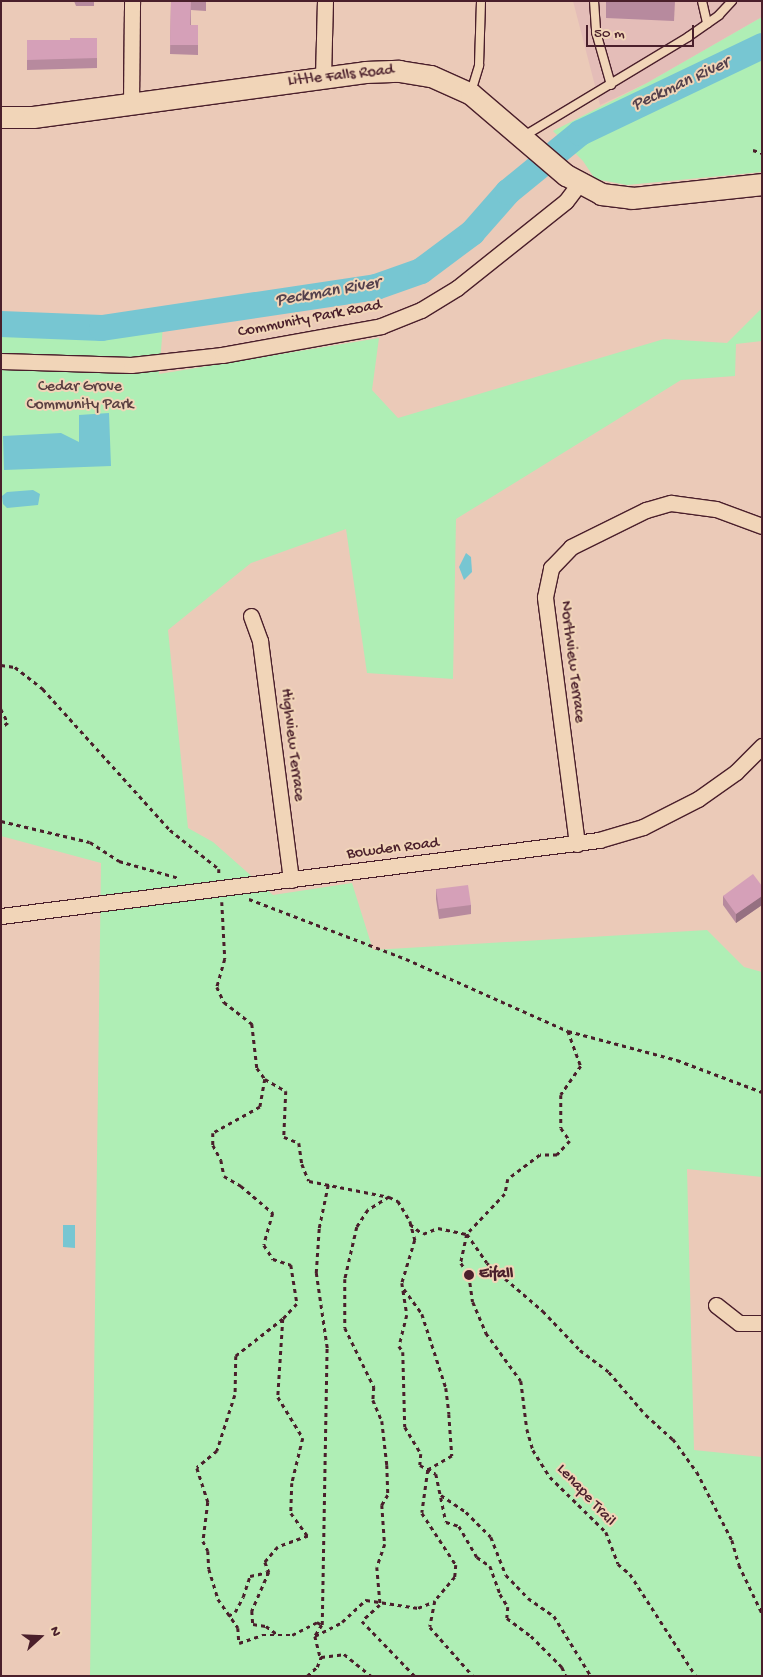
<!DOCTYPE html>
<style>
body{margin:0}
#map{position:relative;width:763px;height:1677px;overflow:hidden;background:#ebcab8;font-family:"Gochi Hand",sans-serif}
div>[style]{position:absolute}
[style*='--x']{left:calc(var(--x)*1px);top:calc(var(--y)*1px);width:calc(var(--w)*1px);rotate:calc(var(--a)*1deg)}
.built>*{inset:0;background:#e4bdb8}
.green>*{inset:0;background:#afeeb5}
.water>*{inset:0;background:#77c6d2}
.river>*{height:26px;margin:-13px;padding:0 13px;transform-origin:13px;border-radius:13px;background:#77c6d2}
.path>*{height:2.5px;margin-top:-1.25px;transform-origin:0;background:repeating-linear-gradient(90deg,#4a1f2b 0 4px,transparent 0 8px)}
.roads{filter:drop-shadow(1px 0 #4a1f2b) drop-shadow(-1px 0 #4a1f2b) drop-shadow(0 1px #4a1f2b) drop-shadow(0 -1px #4a1f2b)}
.lane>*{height:8px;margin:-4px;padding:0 4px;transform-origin:4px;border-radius:4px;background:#f1d5b8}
.street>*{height:15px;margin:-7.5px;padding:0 7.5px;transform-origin:7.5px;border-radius:7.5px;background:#f1d5b8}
.secondary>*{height:21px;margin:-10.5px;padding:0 10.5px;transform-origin:10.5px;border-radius:10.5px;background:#f1d5b8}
.wall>*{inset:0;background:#b78a9e}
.shaded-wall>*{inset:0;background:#957081}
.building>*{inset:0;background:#d5a0b8}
.dots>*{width:14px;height:14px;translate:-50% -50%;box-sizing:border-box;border:2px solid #f1d5b8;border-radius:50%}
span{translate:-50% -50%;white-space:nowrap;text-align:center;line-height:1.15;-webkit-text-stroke:4px #f1d5b8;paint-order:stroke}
.street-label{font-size:16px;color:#4a1f2b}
.park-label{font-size:16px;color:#593e40}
.poi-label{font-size:16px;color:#4a1f2b;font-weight:700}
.left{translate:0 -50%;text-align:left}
.water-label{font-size:18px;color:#53404c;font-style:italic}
.frame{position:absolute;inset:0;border:2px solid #4a1f2b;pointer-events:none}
.north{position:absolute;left:15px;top:1612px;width:50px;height:50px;-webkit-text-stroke:4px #f1d5b8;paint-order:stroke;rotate:70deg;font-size:14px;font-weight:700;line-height:20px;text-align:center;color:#4a1f2b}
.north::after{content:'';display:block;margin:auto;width:18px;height:22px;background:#4a1f2b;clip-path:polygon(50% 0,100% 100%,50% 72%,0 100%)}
.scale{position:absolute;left:586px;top:25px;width:108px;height:22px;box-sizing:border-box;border:2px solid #4a1f2b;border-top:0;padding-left:6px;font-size:15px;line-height:18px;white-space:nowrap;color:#4a1f2b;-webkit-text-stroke:4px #f1d5b8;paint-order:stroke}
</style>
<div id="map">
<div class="built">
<div style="clip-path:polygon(573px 1px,762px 1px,762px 17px,647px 83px,600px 105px)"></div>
</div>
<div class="green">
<div style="clip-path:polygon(762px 17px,762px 172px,627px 185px,595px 179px,583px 161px,553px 131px,647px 83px)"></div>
<div style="clip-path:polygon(762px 308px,762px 341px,736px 344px,735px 376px,681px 380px,456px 519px,453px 679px,367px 673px,346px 529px,251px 563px,168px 630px,188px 828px,213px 842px,273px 895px,352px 883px,373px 950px,707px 930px,744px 967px,762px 972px,762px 1177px,687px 1169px,694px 1450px,762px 1457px,762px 1676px,90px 1676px,101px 863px,1px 836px,1px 314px,116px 319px,164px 314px,159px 374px,379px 338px,372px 390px,398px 418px,664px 339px,727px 343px)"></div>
</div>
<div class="water">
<div style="clip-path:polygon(109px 413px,111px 466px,4px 470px,3px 436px,61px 433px,79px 442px,79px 415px)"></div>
<div style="clip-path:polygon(33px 490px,40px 494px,38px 505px,7px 508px,3px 504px,2px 496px,7px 492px)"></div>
<div style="clip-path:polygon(466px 553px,471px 557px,472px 572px,464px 580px,459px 567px)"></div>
<div style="clip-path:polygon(63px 1225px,75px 1225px,75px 1248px,63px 1247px)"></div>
</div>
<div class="river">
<div style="--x:1;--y:324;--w:101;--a:2.3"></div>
<div style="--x:102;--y:328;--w:277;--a:-8.5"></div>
<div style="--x:376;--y:287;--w:48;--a:-19.6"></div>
<div style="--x:421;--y:271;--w:64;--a:-36.7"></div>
<div style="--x:472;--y:233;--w:55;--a:-48.7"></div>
<div style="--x:508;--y:192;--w:93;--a:-39.3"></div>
<div style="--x:580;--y:133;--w:202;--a:-25.5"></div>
</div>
<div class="path">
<div style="--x:753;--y:150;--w:9;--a:18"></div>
<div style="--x:1;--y:665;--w:14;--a:8"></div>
<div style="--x:15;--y:667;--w:36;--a:38"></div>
<div style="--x:43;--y:689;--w:190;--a:48"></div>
<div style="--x:170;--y:830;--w:63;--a:38.5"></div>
<div style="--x:219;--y:869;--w:5;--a:90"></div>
<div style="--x:1;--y:709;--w:16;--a:63"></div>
<div style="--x:8;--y:723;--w:9;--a:144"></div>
<div style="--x:1;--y:821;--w:91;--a:13.3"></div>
<div style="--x:90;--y:842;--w:35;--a:33"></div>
<div style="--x:119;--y:861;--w:62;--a:15.8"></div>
<div style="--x:249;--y:899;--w:168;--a:20.9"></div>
<div style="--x:406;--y:959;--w:177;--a:24"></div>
<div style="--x:568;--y:1031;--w:113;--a:14.9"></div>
<div style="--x:677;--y:1060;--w:91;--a:20.6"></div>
<div style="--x:222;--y:902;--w:57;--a:87"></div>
<div style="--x:225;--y:959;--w:29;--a:106"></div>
<div style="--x:217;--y:987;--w:17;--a:65"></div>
<div style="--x:224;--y:1002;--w:36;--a:38"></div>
<div style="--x:252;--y:1024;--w:44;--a:83.5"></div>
<div style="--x:257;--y:1068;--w:14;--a:54"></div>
<div style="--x:265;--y:1079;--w:28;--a:100"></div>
<div style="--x:260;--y:1107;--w:54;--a:151"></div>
<div style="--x:213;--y:1133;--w:12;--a:90"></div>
<div style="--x:213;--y:1145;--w:17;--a:62"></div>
<div style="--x:221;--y:1160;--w:16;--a:79"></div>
<div style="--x:224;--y:1176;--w:20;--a:30"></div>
<div style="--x:241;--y:1186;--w:42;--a:40.2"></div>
<div style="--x:273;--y:1213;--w:33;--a:106"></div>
<div style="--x:264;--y:1245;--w:17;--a:57"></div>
<div style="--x:273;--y:1259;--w:19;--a:18"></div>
<div style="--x:291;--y:1265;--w:39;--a:81"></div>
<div style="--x:297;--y:1304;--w:21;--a:133"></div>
<div style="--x:283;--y:1319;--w:78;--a:93.7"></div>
<div style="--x:278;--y:1397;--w:48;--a:58.6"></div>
<div style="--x:303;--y:1438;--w:46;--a:103.7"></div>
<div style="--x:292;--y:1483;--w:30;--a:92"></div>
<div style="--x:291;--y:1513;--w:29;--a:54"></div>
<div style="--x:308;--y:1536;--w:32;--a:160"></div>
<div style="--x:278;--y:1547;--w:20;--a:131"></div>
<div style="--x:265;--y:1562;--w:11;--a:68"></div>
<div style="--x:269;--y:1572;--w:43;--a:113.6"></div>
<div style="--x:252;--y:1611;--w:13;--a:86"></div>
<div style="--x:253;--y:1624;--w:13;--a:9"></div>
<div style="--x:266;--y:1626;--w:14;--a:36"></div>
<div style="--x:568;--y:1031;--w:37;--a:70"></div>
<div style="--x:581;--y:1066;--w:35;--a:125"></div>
<div style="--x:561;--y:1095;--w:33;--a:90"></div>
<div style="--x:561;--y:1128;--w:16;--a:55"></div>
<div style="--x:570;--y:1141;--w:19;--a:133"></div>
<div style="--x:557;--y:1155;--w:17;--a:180"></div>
<div style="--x:540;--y:1155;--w:40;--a:143"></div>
<div style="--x:508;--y:1179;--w:15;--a:101"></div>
<div style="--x:505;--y:1194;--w:55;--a:133.5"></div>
<div style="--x:467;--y:1234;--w:30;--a:102"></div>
<div style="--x:461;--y:1263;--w:14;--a:56"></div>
<div style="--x:469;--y:1275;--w:27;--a:82"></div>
<div style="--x:473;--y:1302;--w:34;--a:67"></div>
<div style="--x:486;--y:1333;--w:59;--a:53.9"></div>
<div style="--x:521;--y:1381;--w:48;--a:82.9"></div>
<div style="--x:527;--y:1429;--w:22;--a:74"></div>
<div style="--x:533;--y:1450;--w:32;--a:58"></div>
<div style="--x:550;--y:1477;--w:78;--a:44.5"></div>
<div style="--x:606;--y:1532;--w:34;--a:69"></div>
<div style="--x:618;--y:1564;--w:16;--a:40"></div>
<div style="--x:630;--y:1574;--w:121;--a:57.1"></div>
<div style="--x:265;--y:1079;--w:24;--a:30"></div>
<div style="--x:286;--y:1091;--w:46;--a:92.5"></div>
<div style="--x:284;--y:1137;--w:16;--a:22"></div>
<div style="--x:299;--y:1143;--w:21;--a:82"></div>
<div style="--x:302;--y:1164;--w:18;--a:68"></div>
<div style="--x:309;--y:1181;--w:82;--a:11.3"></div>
<div style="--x:389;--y:1197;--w:10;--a:24"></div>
<div style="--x:398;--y:1201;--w:23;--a:59"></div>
<div style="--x:410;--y:1221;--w:20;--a:75"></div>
<div style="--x:415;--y:1240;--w:45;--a:106.8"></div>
<div style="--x:402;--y:1283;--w:32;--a:81"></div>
<div style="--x:407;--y:1315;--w:32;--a:104"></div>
<div style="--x:399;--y:1346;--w:7;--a:56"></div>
<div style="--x:403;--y:1352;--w:75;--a:88.5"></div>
<div style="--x:405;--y:1427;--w:31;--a:59"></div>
<div style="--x:421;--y:1454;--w:11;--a:95"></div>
<div style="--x:420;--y:1465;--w:18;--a:29"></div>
<div style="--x:436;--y:1474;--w:49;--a:78.2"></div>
<div style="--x:446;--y:1522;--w:14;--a:17"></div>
<div style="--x:459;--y:1526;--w:36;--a:60"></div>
<div style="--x:477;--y:1557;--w:16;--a:35"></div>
<div style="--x:490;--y:1566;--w:30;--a:70"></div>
<div style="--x:500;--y:1594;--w:15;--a:58"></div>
<div style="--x:508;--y:1607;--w:11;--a:95"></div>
<div style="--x:507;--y:1618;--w:30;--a:37"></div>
<div style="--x:531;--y:1636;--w:44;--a:45"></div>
<div style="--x:562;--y:1667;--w:10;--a:66"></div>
<div style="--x:389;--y:1197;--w:25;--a:148"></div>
<div style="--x:368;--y:1210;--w:20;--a:123"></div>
<div style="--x:357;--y:1227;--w:53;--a:103"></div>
<div style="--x:345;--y:1279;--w:49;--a:90"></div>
<div style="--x:345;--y:1328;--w:66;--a:63.8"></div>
<div style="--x:374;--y:1387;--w:13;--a:94"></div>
<div style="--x:373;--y:1400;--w:23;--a:67"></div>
<div style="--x:382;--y:1421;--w:44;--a:83.5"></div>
<div style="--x:387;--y:1465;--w:30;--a:88"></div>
<div style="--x:388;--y:1495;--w:12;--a:121"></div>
<div style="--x:382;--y:1505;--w:39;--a:86"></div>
<div style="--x:385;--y:1544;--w:24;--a:109"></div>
<div style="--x:377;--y:1567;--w:38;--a:85"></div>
<div style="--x:380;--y:1605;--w:24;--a:138"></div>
<div style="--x:362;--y:1621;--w:76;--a:46.1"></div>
<div style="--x:410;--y:1224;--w:16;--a:38"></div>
<div style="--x:423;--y:1234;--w:16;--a:-22"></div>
<div style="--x:438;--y:1228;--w:30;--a:12"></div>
<div style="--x:467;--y:1234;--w:35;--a:55"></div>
<div style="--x:487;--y:1263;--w:74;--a:40.6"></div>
<div style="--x:543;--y:1311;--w:54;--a:46.5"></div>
<div style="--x:580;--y:1350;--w:36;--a:37"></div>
<div style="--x:609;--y:1372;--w:57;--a:49.3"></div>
<div style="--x:646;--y:1415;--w:36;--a:42"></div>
<div style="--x:673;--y:1439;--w:41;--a:54"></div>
<div style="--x:697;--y:1472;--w:76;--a:62.8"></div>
<div style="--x:732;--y:1540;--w:26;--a:74"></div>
<div style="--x:739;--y:1565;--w:53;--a:64.4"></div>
<div style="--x:404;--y:1289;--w:31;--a:54"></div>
<div style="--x:422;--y:1314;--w:78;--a:72"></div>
<div style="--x:446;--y:1388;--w:26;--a:83"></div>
<div style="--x:449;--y:1414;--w:42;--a:85.9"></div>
<div style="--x:452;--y:1456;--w:28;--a:150"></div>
<div style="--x:428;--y:1470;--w:43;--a:97.9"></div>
<div style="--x:422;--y:1513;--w:62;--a:56.8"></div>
<div style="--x:456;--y:1565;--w:12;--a:95"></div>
<div style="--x:455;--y:1577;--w:31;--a:130"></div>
<div style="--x:435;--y:1601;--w:26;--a:101"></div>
<div style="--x:430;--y:1627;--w:65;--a:48.7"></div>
<div style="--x:283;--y:1319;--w:60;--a:141.8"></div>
<div style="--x:236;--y:1356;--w:39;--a:91"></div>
<div style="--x:235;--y:1395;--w:59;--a:107.8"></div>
<div style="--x:217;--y:1451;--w:26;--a:140"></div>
<div style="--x:197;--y:1468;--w:36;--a:72"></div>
<div style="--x:208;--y:1502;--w:39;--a:97"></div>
<div style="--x:203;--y:1541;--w:11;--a:63"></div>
<div style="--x:208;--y:1551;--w:18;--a:87"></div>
<div style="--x:209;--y:1569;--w:31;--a:73"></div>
<div style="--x:218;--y:1599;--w:35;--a:55"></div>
<div style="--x:238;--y:1628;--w:15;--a:86"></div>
<div style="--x:239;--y:1643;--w:24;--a:-19"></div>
<div style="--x:262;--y:1635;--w:30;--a:0"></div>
<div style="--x:292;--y:1635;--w:28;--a:-27"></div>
<div style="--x:317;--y:1622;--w:6;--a:31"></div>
<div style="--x:322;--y:1625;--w:13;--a:122"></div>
<div style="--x:315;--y:1636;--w:30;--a:-27"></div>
<div style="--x:342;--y:1622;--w:33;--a:-43"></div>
<div style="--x:366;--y:1600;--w:53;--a:8.7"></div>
<div style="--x:418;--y:1608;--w:18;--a:-22"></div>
<div style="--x:441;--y:1495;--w:30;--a:34"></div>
<div style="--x:466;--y:1512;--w:35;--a:45"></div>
<div style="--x:491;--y:1537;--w:41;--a:68.5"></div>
<div style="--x:506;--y:1575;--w:32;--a:46"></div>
<div style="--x:528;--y:1598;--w:32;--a:35"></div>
<div style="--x:554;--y:1616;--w:70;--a:58.3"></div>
<div style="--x:228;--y:1616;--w:8;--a:-30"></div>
<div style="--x:235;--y:1612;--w:17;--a:-62"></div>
<div style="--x:243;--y:1597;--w:22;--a:-72"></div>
<div style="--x:250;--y:1576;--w:19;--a:-12"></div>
<div style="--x:322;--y:1625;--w:277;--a:-89"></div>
<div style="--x:327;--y:1348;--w:76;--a:-98.3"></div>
<div style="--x:316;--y:1273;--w:45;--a:-86.2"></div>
<div style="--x:319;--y:1228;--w:44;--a:-78.2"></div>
<div style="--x:315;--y:1636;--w:21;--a:76"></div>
<div style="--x:307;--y:1676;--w:13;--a:-42"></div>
<div style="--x:317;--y:1667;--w:11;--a:-68"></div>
<div style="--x:321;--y:1657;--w:23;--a:-7"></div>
<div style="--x:344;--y:1654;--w:35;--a:39"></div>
</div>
<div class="roads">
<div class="lane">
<div style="--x:594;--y:1;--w:31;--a:86"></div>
<div style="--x:596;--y:32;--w:55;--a:74.2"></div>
<div style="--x:702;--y:1;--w:23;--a:77"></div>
<div style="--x:471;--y:92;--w:28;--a:-73"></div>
<div style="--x:479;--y:65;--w:64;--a:-88.2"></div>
<div style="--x:524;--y:136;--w:192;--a:-31.1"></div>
<div style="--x:688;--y:37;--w:38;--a:-35"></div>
<div style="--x:719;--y:15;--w:19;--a:-47"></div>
</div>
<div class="street">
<div style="--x:323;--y:77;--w:76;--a:-88.5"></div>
<div style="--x:131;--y:103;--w:102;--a:-89.4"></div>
<div style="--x:1;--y:361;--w:130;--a:1.8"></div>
<div style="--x:131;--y:365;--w:92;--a:-6.3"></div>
<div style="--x:222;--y:355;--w:162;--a:-10.3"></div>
<div style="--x:381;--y:326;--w:43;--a:-21.8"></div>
<div style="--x:421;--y:310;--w:42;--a:-31.4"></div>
<div style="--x:457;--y:288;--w:139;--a:-38.6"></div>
<div style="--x:566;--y:201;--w:21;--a:-53"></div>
<div style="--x:251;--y:616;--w:27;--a:70"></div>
<div style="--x:260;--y:641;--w:241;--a:82.6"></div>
<div style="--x:577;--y:844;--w:249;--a:-97.4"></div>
<div style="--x:545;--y:597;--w:30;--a:-78"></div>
<div style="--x:551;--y:568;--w:29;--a:-46"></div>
<div style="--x:571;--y:547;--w:84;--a:-26.3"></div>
<div style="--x:646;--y:510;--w:26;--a:-16"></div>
<div style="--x:671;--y:503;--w:45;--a:7.6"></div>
<div style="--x:716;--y:509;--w:49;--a:20.3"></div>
<div style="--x:1;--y:916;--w:603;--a:-7.24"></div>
<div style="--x:599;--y:840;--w:46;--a:-16.5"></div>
<div style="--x:643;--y:827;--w:62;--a:-27"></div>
<div style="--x:698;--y:799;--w:47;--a:-35.4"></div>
<div style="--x:736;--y:772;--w:37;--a:-45"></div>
<div style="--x:716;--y:1305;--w:29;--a:38"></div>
<div style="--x:739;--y:1323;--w:23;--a:0"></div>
</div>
<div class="secondary">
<div style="--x:1;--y:117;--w:32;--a:0"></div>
<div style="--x:33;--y:117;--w:335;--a:-7.7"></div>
<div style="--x:365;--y:72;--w:34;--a:-2"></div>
<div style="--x:399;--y:71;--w:32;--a:9"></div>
<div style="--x:431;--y:76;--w:44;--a:24.2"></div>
<div style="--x:471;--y:94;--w:125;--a:40.5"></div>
<div style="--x:566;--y:175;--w:40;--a:28"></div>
<div style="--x:601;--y:194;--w:31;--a:7"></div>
<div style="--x:632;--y:198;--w:131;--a:-6.1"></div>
</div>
</div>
<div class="wall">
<div style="clip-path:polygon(74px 1px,94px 1px,94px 6px,76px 6px)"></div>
<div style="clip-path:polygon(171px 1px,206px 1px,206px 11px,191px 10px,191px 25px,198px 25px,198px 55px,170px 54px)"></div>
<div style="clip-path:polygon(606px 1px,675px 1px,674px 21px,606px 18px)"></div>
<div style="clip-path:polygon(97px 38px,97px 68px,27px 70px,27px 40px,70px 40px)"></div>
<div style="clip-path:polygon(762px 886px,762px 905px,736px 923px,723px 905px,723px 896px)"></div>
<div style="clip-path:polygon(436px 889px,471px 905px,471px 914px,439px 919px,436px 899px)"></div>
</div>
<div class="shaded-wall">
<div style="clip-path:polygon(762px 896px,762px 905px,736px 923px,736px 914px)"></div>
</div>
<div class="building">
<div style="clip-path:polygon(171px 1px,191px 1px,190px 25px,198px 25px,198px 45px,170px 45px)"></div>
<div style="clip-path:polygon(646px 1px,674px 1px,674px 2px)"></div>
<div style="clip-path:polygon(70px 38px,97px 38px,97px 58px,27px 60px,27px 40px,70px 40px)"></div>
<div style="clip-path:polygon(753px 874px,762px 886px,762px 896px,736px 914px,723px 896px)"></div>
<div style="clip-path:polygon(468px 885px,471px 905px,439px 909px,436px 889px)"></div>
</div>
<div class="dots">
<div style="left:469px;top:1275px;background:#4a1f2b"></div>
</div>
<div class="street-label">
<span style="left:341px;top:77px;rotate:-6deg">Little Falls Road</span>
<span style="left:310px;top:320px;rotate:-11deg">Community Park Road</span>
<span style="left:571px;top:662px;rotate:83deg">Northview Terrace</span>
<span style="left:291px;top:745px;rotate:83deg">Highview Terrace</span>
<span style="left:393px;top:850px;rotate:-7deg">Bowden Road</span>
<span style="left:585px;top:1496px;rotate:47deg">Lenape Trail</span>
</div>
<div class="park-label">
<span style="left:80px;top:397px">Cedar Grove<br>Community Park</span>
</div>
<div class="poi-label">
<span class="left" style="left:479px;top:1275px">Eifall</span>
</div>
<div class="water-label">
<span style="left:681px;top:85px;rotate:-25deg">Peckman River</span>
<span style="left:328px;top:293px;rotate:-10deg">Peckman River</span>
</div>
<div class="frame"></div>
<div class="north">N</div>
<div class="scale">50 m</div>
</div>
